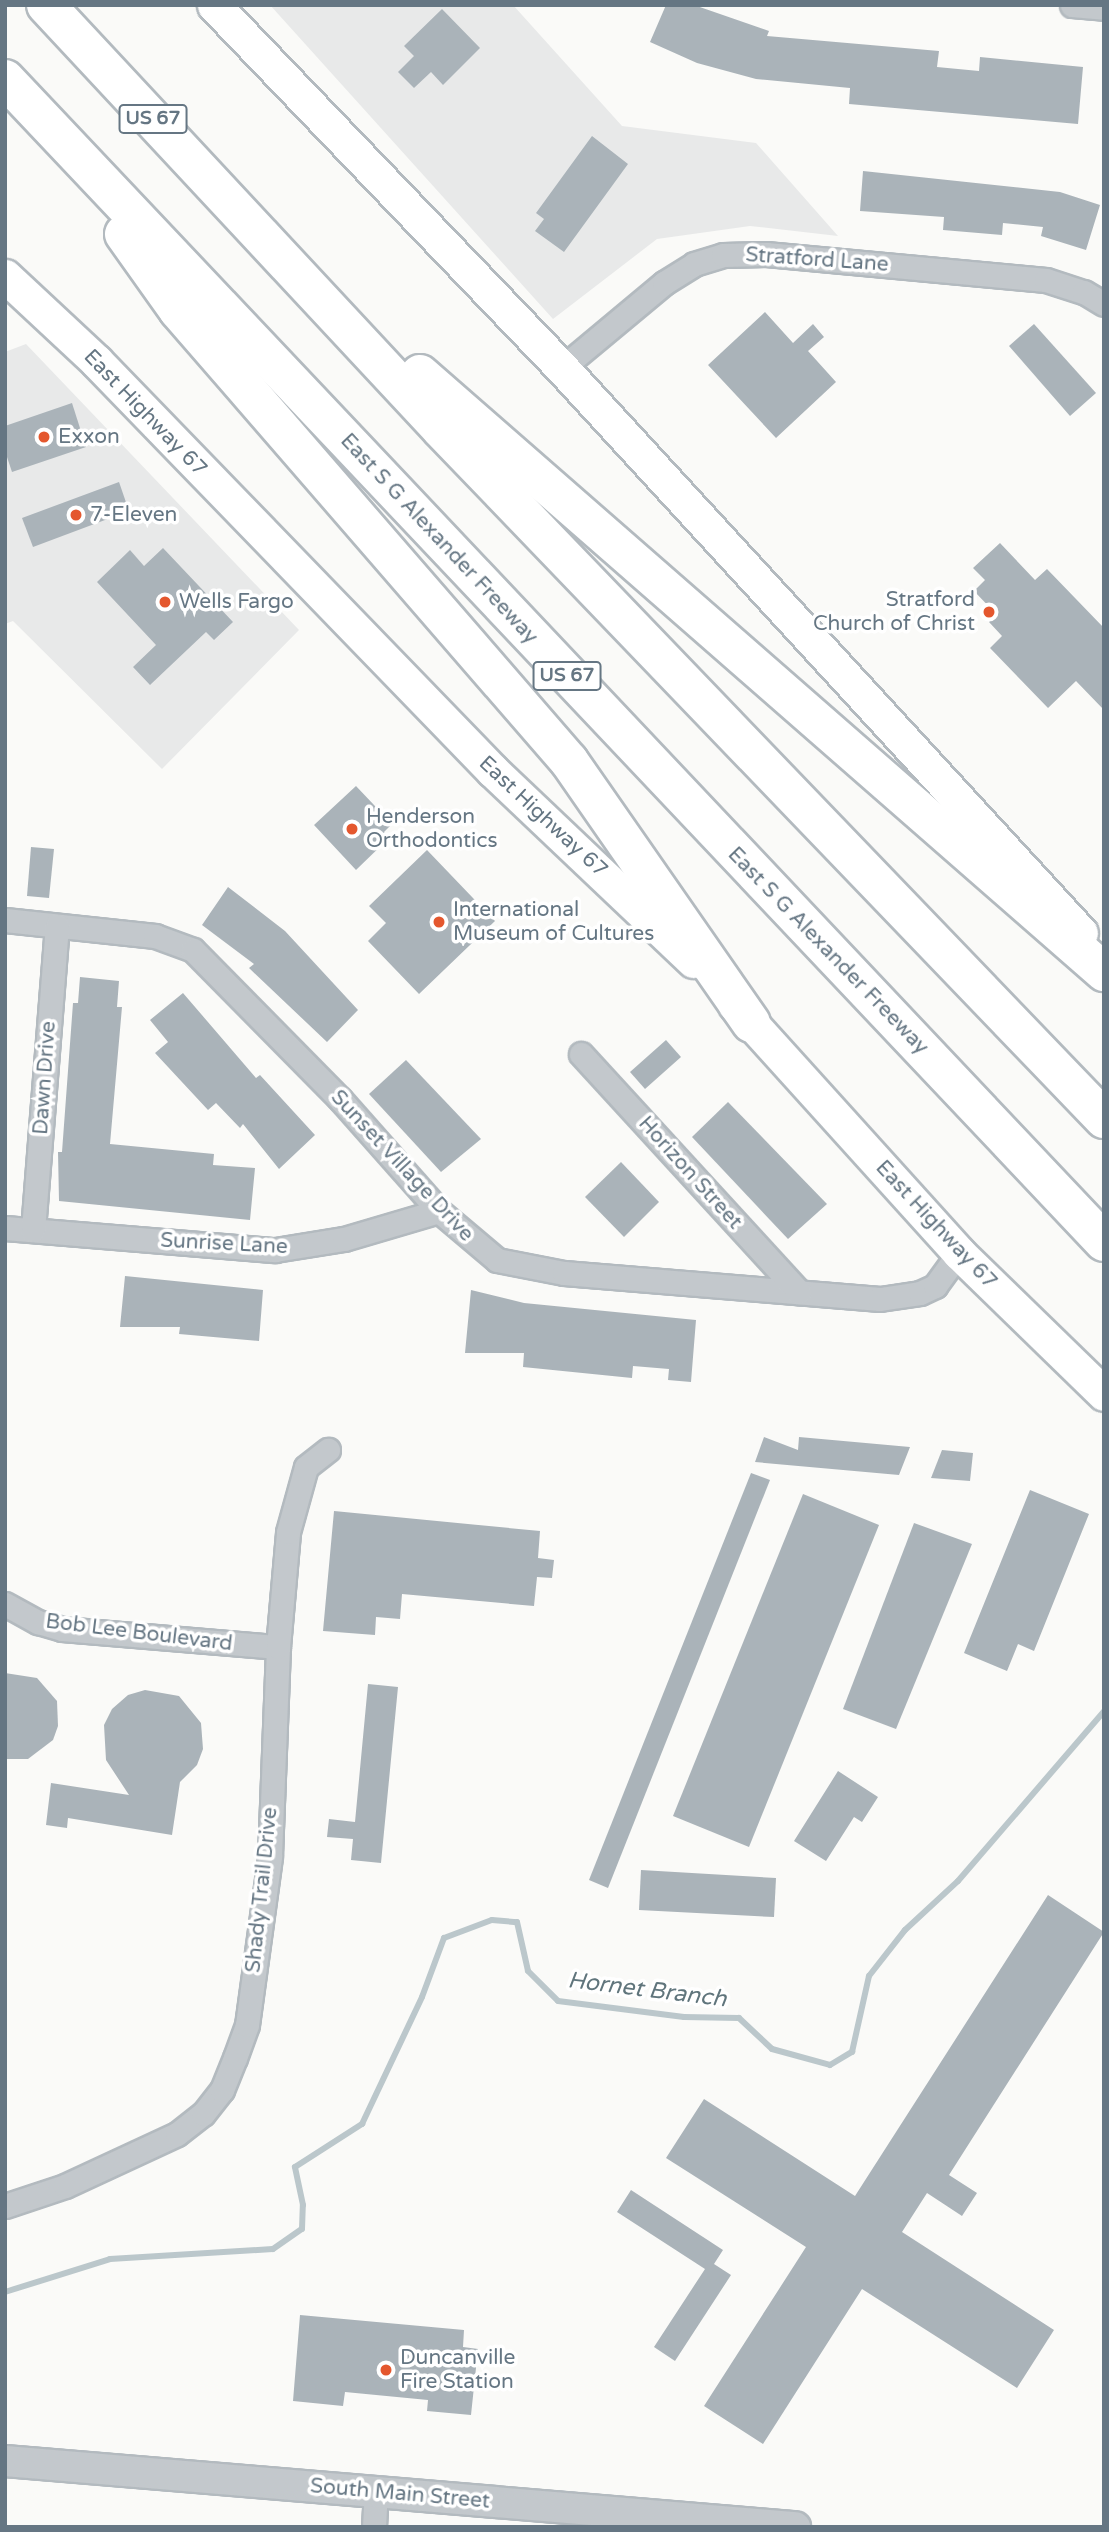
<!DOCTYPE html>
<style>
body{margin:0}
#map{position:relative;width:1109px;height:2532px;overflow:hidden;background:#fafaf8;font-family:"Varela Round",sans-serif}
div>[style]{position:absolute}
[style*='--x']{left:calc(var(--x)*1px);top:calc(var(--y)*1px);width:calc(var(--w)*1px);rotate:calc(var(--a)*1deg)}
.built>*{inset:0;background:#e8e9e9}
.stream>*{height:6px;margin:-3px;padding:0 3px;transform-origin:3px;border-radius:3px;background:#bbc7cb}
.building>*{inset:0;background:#aab3b9}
.roads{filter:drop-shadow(2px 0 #b3babf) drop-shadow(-2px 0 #b3babf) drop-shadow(0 2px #b3babf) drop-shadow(0 -2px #b3babf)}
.minor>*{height:23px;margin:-11.5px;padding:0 11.5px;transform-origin:11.5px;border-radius:11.5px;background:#c3c8cc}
.tertiary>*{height:30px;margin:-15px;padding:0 15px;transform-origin:15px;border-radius:15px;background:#c3c8cc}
.secondary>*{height:33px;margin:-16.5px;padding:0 16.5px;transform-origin:16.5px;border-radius:16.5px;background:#fff}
.motorway>*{height:38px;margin:-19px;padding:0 19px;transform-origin:19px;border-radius:19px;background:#fff}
.dots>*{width:19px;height:19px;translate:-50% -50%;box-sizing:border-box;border:4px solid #fff;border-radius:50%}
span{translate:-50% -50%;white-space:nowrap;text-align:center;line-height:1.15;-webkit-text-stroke:7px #fff;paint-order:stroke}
.shield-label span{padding:2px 5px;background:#fff;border:2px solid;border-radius:5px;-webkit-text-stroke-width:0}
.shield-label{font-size:19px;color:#657683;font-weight:700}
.street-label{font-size:21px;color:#657683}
.poi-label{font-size:21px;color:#657683}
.left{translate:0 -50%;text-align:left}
.right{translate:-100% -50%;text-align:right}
.water-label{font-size:23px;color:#60757c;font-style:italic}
.frame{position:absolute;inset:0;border:7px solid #657683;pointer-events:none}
</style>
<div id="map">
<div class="built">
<div style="clip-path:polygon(270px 5px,513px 5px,622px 126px,756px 143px,838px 236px,750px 226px,657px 239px,553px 319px)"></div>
<div style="clip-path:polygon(26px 344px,299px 630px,162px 769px,13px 621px,5px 624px,5px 352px)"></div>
</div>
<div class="stream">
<div style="--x:5;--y:2292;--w:110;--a:-17.4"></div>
<div style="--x:110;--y:2259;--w:163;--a:-3.5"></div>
<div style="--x:273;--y:2249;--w:35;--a:-35"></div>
<div style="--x:302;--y:2229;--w:24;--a:-88"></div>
<div style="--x:303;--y:2205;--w:39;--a:-102"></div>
<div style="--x:295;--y:2167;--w:80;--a:-32.7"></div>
<div style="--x:362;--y:2124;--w:140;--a:-64.7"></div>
<div style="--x:422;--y:1997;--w:63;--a:-69.6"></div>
<div style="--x:444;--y:1938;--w:51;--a:-20.6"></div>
<div style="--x:492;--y:1920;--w:25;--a:5"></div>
<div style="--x:517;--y:1922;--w:50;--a:77.3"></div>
<div style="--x:528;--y:1971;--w:42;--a:45"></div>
<div style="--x:558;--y:2001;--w:127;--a:7.2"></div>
<div style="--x:684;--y:2017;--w:55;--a:1"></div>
<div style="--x:739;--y:2018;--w:45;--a:43.2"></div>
<div style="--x:772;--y:2049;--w:60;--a:15.4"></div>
<div style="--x:830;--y:2065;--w:26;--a:-31"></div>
<div style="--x:852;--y:2052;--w:78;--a:-77.4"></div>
<div style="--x:869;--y:1976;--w:58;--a:-52"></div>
<div style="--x:905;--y:1930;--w:72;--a:-42.8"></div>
<div style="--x:958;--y:1881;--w:224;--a:-49.3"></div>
</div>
<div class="building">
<div style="clip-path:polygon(666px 5px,694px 5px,769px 31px,767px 36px,939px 51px,937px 67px,979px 71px,980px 57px,1083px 67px,1078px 124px,849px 104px,850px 88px,756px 79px,697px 63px,650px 42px)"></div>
<div style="clip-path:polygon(442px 9px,480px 48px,443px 85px,431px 72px,414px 88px,398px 72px,414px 56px,404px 46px)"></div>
<div style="clip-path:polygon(592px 136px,628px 164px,564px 252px,535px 231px,544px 219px,536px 213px)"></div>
<div style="clip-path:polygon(863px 171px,1060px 192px,1100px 205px,1086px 250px,1041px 236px,1043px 227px,1003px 223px,1002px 235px,943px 230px,944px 217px,860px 211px)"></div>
<div style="clip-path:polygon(765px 312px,793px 343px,813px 324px,824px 337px,808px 351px,836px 382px,776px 438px,708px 365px)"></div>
<div style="clip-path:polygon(1034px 324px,1096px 393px,1070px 416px,1009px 346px)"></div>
<div style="clip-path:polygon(72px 403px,86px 447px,12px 472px,5px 451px,5px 426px)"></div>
<div style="clip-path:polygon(119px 482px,129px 511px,33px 547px,22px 518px)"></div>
<div style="clip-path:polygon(1000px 543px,1035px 580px,1047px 569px,1104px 628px,1104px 710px,1076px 681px,1048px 708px,990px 648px,1002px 636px,989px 622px,996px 614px,974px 591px,985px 580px,973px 568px)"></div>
<div style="clip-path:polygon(163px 548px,233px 622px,214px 640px,206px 632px,150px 685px,133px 667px,156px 645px,97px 582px,130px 550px,144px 566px)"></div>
<div style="clip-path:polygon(356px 786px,392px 824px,384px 832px,389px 838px,356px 870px,314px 825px)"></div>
<div style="clip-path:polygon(31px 847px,54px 849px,49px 898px,27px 896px)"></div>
<div style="clip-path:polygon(427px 850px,495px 921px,419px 994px,368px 941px,386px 923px,369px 906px)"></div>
<div style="clip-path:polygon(228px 887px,285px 931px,358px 1010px,327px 1042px,249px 968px,254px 964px,202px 925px)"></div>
<div style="clip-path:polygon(80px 977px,119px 981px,117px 1007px,122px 1007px,110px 1144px,214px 1154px,213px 1165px,255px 1168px,250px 1220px,59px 1201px,58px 1152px,62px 1152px,73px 1003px,78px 1003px)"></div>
<div style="clip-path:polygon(183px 993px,256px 1078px,260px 1075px,315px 1135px,279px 1169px,243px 1124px,240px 1128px,216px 1103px,208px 1110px,155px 1053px,168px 1042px,150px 1020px)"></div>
<div style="clip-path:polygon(666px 1040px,681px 1057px,645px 1089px,630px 1072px)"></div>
<div style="clip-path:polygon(406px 1060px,481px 1139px,441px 1172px,369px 1094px)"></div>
<div style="clip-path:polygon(728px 1102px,827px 1204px,788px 1239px,692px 1137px)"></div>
<div style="clip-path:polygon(621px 1162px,659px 1202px,624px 1237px,585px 1197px)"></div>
<div style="clip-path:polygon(125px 1276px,263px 1290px,259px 1341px,179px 1334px,180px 1327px,120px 1327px)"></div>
<div style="clip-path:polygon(471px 1290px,524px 1303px,696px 1320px,691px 1382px,668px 1380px,669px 1369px,633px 1366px,632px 1378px,523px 1367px,524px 1353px,465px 1353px)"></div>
<div style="clip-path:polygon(764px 1437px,798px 1450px,799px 1437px,910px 1447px,899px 1475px,755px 1462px)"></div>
<div style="clip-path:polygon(942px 1450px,973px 1453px,970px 1481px,931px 1478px)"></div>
<div style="clip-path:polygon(751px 1473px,770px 1480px,608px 1888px,589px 1880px)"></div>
<div style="clip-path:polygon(1030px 1490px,1089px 1514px,1034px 1651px,1018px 1644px,1007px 1671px,964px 1653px)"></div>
<div style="clip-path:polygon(803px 1494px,879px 1525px,749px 1847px,673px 1816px)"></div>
<div style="clip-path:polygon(334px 1511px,540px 1531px,538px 1558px,554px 1560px,552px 1578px,537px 1577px,534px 1606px,402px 1594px,400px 1619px,376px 1617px,375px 1635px,323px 1631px)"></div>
<div style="clip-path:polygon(914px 1523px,972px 1544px,896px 1729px,843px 1709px)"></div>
<div style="clip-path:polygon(5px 1673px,37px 1678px,57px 1701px,58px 1726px,53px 1740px,28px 1759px,5px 1759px)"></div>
<div style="clip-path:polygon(368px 1684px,398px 1687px,381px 1863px,351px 1860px,353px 1839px,327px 1837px,329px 1819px,355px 1822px)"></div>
<div style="clip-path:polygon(145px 1690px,179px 1696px,201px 1723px,203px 1749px,197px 1765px,180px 1782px,172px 1835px,68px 1818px,67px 1828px,46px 1825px,51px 1783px,129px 1795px,106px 1760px,104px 1725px,112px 1709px,128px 1695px)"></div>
<div style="clip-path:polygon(838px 1771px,878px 1797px,862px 1822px,854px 1817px,826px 1861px,794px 1841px)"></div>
<div style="clip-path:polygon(641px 1870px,776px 1878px,774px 1917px,639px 1910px)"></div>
<div style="clip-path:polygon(1048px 1895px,1104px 1932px,949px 2175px,977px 2193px,962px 2216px,927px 2193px,902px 2232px,1054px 2330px,1017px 2388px,862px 2289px,763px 2444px,704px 2406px,806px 2247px,666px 2158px,704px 2099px,855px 2196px)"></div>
<div style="clip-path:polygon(631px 2190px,723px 2250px,714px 2264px,731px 2275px,675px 2361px,654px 2347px,705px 2269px,617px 2212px)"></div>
<div style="clip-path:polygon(300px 2315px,464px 2330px,463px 2347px,478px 2349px,471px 2415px,427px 2411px,428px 2400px,345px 2392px,343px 2406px,293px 2401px)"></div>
</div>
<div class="roads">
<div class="minor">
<div style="--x:1072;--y:5;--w:32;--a:5"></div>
<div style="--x:562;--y:368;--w:133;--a:-39.8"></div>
<div style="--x:664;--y:283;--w:36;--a:-32"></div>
<div style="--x:694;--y:264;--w:30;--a:-17"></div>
<div style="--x:723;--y:255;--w:43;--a:-1.3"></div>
<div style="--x:766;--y:254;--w:281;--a:5.3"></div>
<div style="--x:1046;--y:280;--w:40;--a:18"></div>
<div style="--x:1084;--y:292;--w:23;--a:31"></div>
<div style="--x:5;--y:920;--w:151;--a:6.1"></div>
<div style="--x:155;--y:936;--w:40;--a:20.2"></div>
<div style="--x:193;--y:950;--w:209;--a:45.4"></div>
<div style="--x:340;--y:1099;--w:149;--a:48.5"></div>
<div style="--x:439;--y:1211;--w:76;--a:40.2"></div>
<div style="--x:497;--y:1260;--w:68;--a:11"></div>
<div style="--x:564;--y:1273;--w:317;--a:4.7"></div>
<div style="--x:880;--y:1299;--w:40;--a:-8.5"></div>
<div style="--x:920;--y:1293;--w:17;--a:-25"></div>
<div style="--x:935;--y:1286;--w:41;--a:-54"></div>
<div style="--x:581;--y:1054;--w:323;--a:47.5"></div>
<div style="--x:5;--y:1228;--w:271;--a:4.7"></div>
<div style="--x:275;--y:1250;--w:70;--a:-9.1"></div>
<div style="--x:344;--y:1239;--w:99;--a:-16.4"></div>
<div style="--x:33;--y:1230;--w:305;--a:-85.5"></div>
<div style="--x:5;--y:1604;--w:38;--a:29"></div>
<div style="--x:38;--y:1622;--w:25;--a:16"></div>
<div style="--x:62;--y:1629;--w:217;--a:4.8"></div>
<div style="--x:5;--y:2206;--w:63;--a:-18.4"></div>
<div style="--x:65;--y:2186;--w:123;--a:-24.9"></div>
<div style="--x:177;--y:2134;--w:33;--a:-38"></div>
<div style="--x:203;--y:2114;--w:31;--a:-52"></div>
<div style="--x:222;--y:2090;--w:35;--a:-68"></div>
<div style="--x:235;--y:2058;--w:35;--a:-70"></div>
<div style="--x:247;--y:2025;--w:171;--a:-82.2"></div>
<div style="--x:270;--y:1856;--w:209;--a:-87.8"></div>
<div style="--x:278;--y:1647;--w:115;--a:-85"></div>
<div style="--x:288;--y:1532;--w:67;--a:-74.5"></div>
<div style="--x:306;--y:1467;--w:28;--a:-38"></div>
<div style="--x:374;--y:2527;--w:35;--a:-87"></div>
</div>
<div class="tertiary">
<div style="--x:5;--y:2461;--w:793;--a:4.78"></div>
</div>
<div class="secondary">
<div style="--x:214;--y:5;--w:503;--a:46.21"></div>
<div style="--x:562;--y:368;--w:767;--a:47.43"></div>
<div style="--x:5;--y:276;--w:125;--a:43"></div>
<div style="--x:96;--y:361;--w:571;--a:45.92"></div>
<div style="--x:493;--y:771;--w:276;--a:43.5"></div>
<div style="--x:735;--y:1005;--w:334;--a:47.9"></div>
<div style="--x:959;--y:1253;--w:202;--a:44.2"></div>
</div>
<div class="motorway">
<div style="--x:46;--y:5;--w:579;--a:47.03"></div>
<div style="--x:441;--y:429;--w:957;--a:46.14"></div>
<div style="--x:5;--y:79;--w:1600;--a:46.62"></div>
<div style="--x:124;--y:234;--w:93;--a:54.6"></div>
<div style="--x:178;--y:310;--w:597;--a:49.08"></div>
<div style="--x:569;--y:761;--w:319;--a:55.2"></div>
<div style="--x:420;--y:374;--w:909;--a:41.16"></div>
</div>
</div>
<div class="dots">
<div style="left:44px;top:437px;background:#e4572e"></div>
<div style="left:76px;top:515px;background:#e4572e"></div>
<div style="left:165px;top:602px;background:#e4572e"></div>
<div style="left:989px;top:612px;background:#e4572e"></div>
<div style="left:352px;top:829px;background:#e4572e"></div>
<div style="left:439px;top:922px;background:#e4572e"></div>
<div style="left:386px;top:2370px;background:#e4572e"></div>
</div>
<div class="shield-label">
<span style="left:153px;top:119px">US 67</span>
<span style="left:567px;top:676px">US 67</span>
</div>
<div class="street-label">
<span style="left:817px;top:260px;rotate:4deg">Stratford Lane</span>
<span style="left:145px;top:413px;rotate:46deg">East Highway 67</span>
<span style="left:439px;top:539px;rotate:47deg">East S G Alexander Freeway</span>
<span style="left:543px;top:817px;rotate:43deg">East Highway 67</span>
<span style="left:828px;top:951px;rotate:46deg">East S G Alexander Freeway</span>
<span style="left:45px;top:1078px;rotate:-86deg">Dawn Drive</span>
<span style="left:402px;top:1166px;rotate:47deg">Sunset Village Drive</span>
<span style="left:690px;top:1173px;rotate:48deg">Horizon Street</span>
<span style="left:936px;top:1225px;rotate:47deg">East Highway 67</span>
<span style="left:224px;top:1244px;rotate:3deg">Sunrise Lane</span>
<span style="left:139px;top:1633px;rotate:7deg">Bob Lee Boulevard</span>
<span style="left:262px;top:1890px;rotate:-84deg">Shady Trail Drive</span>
<span style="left:400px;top:2494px;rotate:5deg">South Main Street</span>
</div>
<div class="poi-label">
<span class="left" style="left:58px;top:437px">Exxon</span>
<span class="left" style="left:90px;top:515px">7-Eleven</span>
<span class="right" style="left:975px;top:612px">Stratford<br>Church of Christ</span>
<span class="left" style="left:179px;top:602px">Wells Fargo</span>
<span class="left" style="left:366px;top:829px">Henderson<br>Orthodontics</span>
<span class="left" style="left:453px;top:922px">International<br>Museum of Cultures</span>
<span class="left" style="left:400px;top:2370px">Duncanville<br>Fire Station</span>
</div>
<div class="water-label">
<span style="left:647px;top:1990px;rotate:7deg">Hornet Branch</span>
</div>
<div class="frame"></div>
</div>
